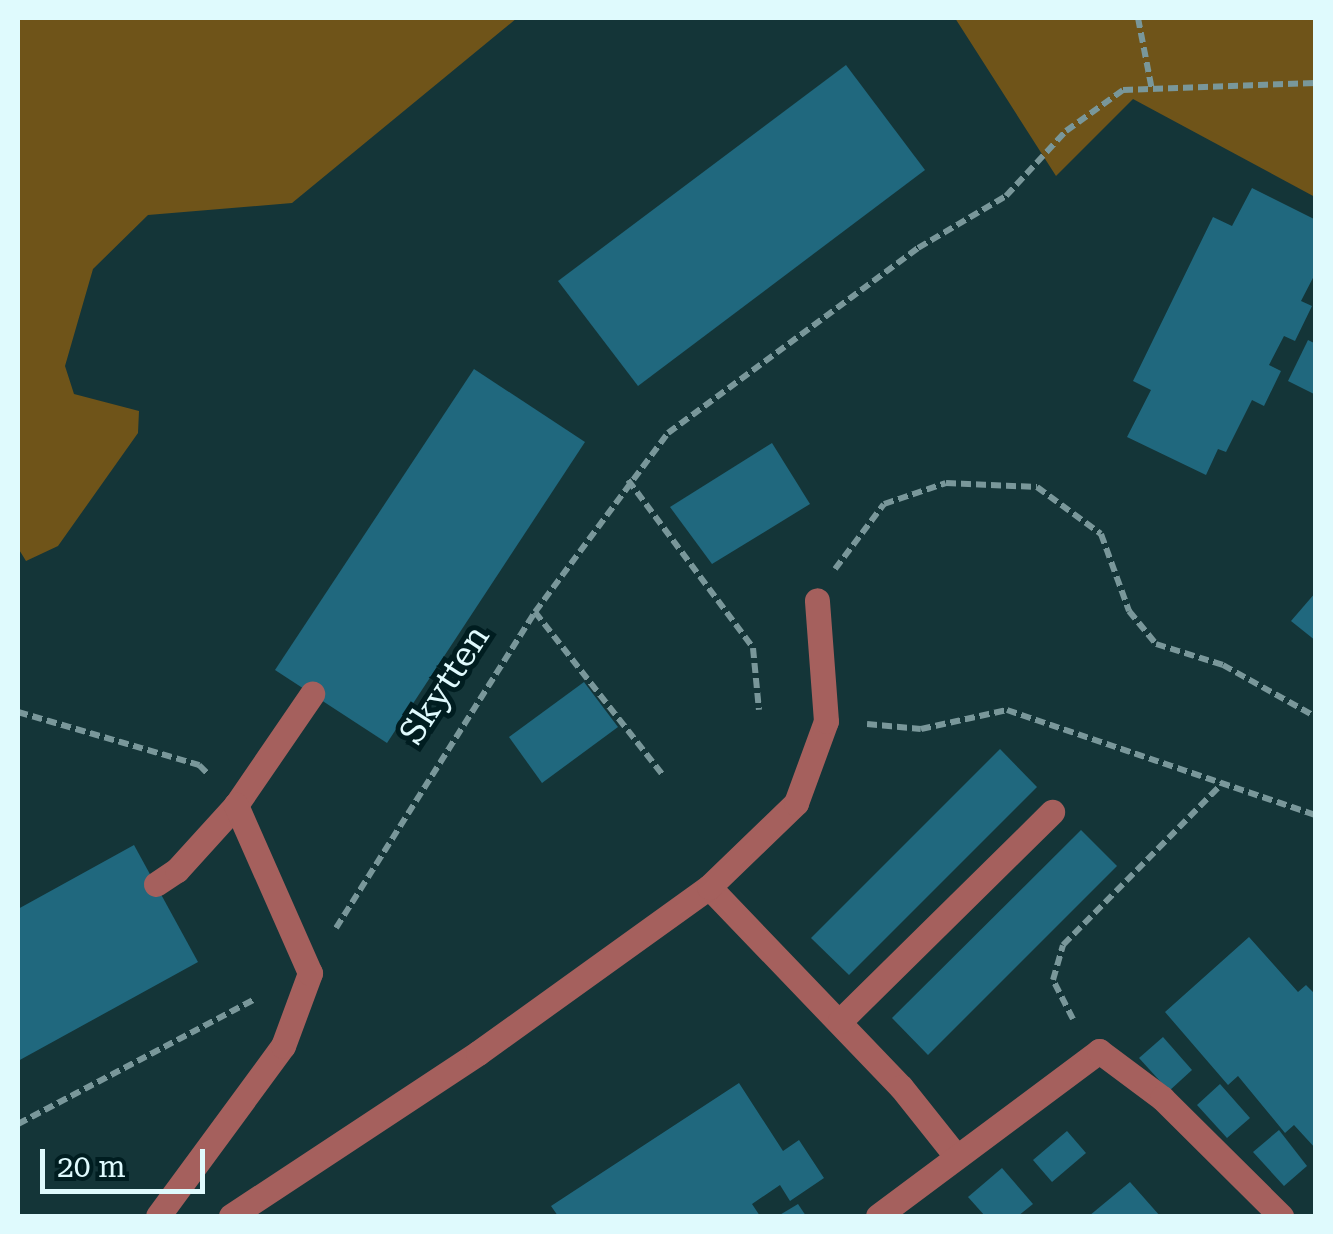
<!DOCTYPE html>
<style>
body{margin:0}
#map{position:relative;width:1333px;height:1234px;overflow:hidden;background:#143538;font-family:"Roboto Serif",serif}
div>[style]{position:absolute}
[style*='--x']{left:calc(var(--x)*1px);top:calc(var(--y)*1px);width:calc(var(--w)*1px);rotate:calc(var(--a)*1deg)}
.forest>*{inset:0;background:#6f5419}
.building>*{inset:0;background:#20687e}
.path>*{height:6px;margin-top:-3px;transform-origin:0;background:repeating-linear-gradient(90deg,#79979a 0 10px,transparent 0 15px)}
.lane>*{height:25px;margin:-12.5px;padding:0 12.5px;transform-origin:12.5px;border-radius:12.5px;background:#a5605d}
.street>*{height:25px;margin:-12.5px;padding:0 12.5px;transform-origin:12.5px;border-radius:12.5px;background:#a5605d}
span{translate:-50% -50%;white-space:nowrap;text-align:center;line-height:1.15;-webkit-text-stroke:10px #001d20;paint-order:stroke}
.street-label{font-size:35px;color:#dffafd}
.frame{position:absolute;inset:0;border:20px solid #dffafd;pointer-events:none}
.scale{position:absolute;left:40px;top:1149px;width:165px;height:45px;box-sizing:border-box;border:5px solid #dffafd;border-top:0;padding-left:12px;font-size:30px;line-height:35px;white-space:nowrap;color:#dffafd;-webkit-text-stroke:8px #001d20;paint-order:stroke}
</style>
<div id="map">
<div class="forest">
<div style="clip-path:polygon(18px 18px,517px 18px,292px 203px,148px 215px,93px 269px,65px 366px,74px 394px,139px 411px,138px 433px,58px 546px,26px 561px,18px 548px)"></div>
<div style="clip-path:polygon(955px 18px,1315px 18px,1315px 197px,1133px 99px,1056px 176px)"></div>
</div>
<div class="building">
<div style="clip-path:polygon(846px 65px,925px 170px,638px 386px,558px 281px)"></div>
<div style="clip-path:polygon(1252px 188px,1316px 220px,1316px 272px,1301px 301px,1312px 306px,1295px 341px,1284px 336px,1269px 365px,1281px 371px,1264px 406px,1252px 400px,1226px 452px,1218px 449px,1206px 475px,1127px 437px,1151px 390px,1133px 381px,1213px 217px,1232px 226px)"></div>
<div style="clip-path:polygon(1308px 340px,1316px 344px,1316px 395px,1288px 381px)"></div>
<div style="clip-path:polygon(474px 369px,585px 442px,387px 743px,275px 670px)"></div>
<div style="clip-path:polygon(772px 443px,810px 504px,712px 564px,670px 507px)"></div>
<div style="clip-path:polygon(1316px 592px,1316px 641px,1291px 621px)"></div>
<div style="clip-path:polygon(584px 682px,618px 727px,542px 783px,509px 737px)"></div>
<div style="clip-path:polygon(1000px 749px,1037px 787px,849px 975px,811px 938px)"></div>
<div style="clip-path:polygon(1081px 830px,1117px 866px,928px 1055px,892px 1018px)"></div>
<div style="clip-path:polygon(134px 845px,198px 962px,18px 1061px,18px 909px)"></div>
<div style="clip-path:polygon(1249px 937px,1298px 992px,1306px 985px,1316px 995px,1316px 1149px,1294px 1125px,1285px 1133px,1238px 1076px,1228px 1085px,1165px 1012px)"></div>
<div style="clip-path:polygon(1163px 1037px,1192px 1070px,1169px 1091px,1139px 1058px)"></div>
<div style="clip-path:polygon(739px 1083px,783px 1151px,799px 1140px,824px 1178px,790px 1201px,780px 1185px,752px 1204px,760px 1216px,558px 1216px,551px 1206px)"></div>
<div style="clip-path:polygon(1220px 1084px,1250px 1118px,1227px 1138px,1197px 1105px)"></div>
<div style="clip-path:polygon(1279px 1130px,1307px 1166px,1284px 1186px,1253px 1152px)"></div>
<div style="clip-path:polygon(1067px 1131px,1086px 1153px,1052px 1182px,1033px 1160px)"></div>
<div style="clip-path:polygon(1002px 1168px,1033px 1204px,1018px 1216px,985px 1216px,968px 1197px)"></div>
<div style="clip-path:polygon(1130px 1182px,1160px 1216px,1089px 1216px,1101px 1206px)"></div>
<div style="clip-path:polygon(798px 1204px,806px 1216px,778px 1216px)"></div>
</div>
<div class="path">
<div style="--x:1138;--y:18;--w:73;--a:79"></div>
<div style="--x:628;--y:480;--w:209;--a:53.3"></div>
<div style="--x:753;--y:648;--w:62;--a:84.5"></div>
<div style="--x:835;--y:569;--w:81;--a:-53"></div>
<div style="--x:884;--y:504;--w:65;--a:-18.7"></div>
<div style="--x:946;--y:483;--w:91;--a:2.5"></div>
<div style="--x:1037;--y:487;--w:79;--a:36.3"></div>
<div style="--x:1101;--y:534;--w:82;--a:70"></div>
<div style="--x:1129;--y:611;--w:43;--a:50.7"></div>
<div style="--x:1156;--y:644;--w:70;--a:17.4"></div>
<div style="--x:1223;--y:665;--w:107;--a:29.2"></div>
<div style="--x:535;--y:612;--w:207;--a:51.9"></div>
<div style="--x:18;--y:712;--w:189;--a:16.3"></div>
<div style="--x:199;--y:765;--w:13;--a:45"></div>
<div style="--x:867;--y:724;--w:54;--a:5.3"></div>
<div style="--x:921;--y:729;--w:88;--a:-12.5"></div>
<div style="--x:1007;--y:710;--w:326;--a:18.8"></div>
<div style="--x:336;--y:928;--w:373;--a:-57.8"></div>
<div style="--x:535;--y:612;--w:223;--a:-53.4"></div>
<div style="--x:668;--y:433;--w:311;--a:-36.5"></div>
<div style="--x:918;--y:248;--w:102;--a:-30.6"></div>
<div style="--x:1006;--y:196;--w:88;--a:-47.3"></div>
<div style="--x:1066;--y:131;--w:70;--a:-35.7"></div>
<div style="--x:1123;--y:90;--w:193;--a:-2.1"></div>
<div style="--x:1073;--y:1019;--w:44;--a:-117.1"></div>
<div style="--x:1053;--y:980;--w:36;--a:-74"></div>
<div style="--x:1063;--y:945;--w:228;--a:-45.4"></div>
<div style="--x:18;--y:1124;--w:268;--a:-27.8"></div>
</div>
<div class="lane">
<div style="--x:156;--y:884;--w:25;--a:-34"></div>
<div style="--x:177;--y:870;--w:88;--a:-47.8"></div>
<div style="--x:236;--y:805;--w:135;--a:-55.6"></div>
<div style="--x:709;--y:887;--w:277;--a:46.2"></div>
<div style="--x:840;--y:1021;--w:298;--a:-44.6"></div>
<div style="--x:158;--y:1216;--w:211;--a:-53.7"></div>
<div style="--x:283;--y:1046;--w:78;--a:-69.7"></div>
<div style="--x:310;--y:973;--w:184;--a:-113.8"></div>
</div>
<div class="street">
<div style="--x:901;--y:1087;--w:87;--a:51.5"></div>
<div style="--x:231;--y:1216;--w:296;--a:-33.4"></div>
<div style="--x:478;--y:1053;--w:284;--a:-35.7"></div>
<div style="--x:709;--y:887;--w:121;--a:-44"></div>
<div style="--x:796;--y:803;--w:87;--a:-69.9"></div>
<div style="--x:826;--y:721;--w:121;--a:-94.3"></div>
<div style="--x:878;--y:1216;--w:276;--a:-36.7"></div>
<div style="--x:1099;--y:1051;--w:79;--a:36.7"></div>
<div style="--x:1162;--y:1098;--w:168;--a:44.8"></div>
</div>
<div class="street-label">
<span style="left:445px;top:685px;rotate:-57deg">Skytten</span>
</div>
<div class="frame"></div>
<div class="scale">20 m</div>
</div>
